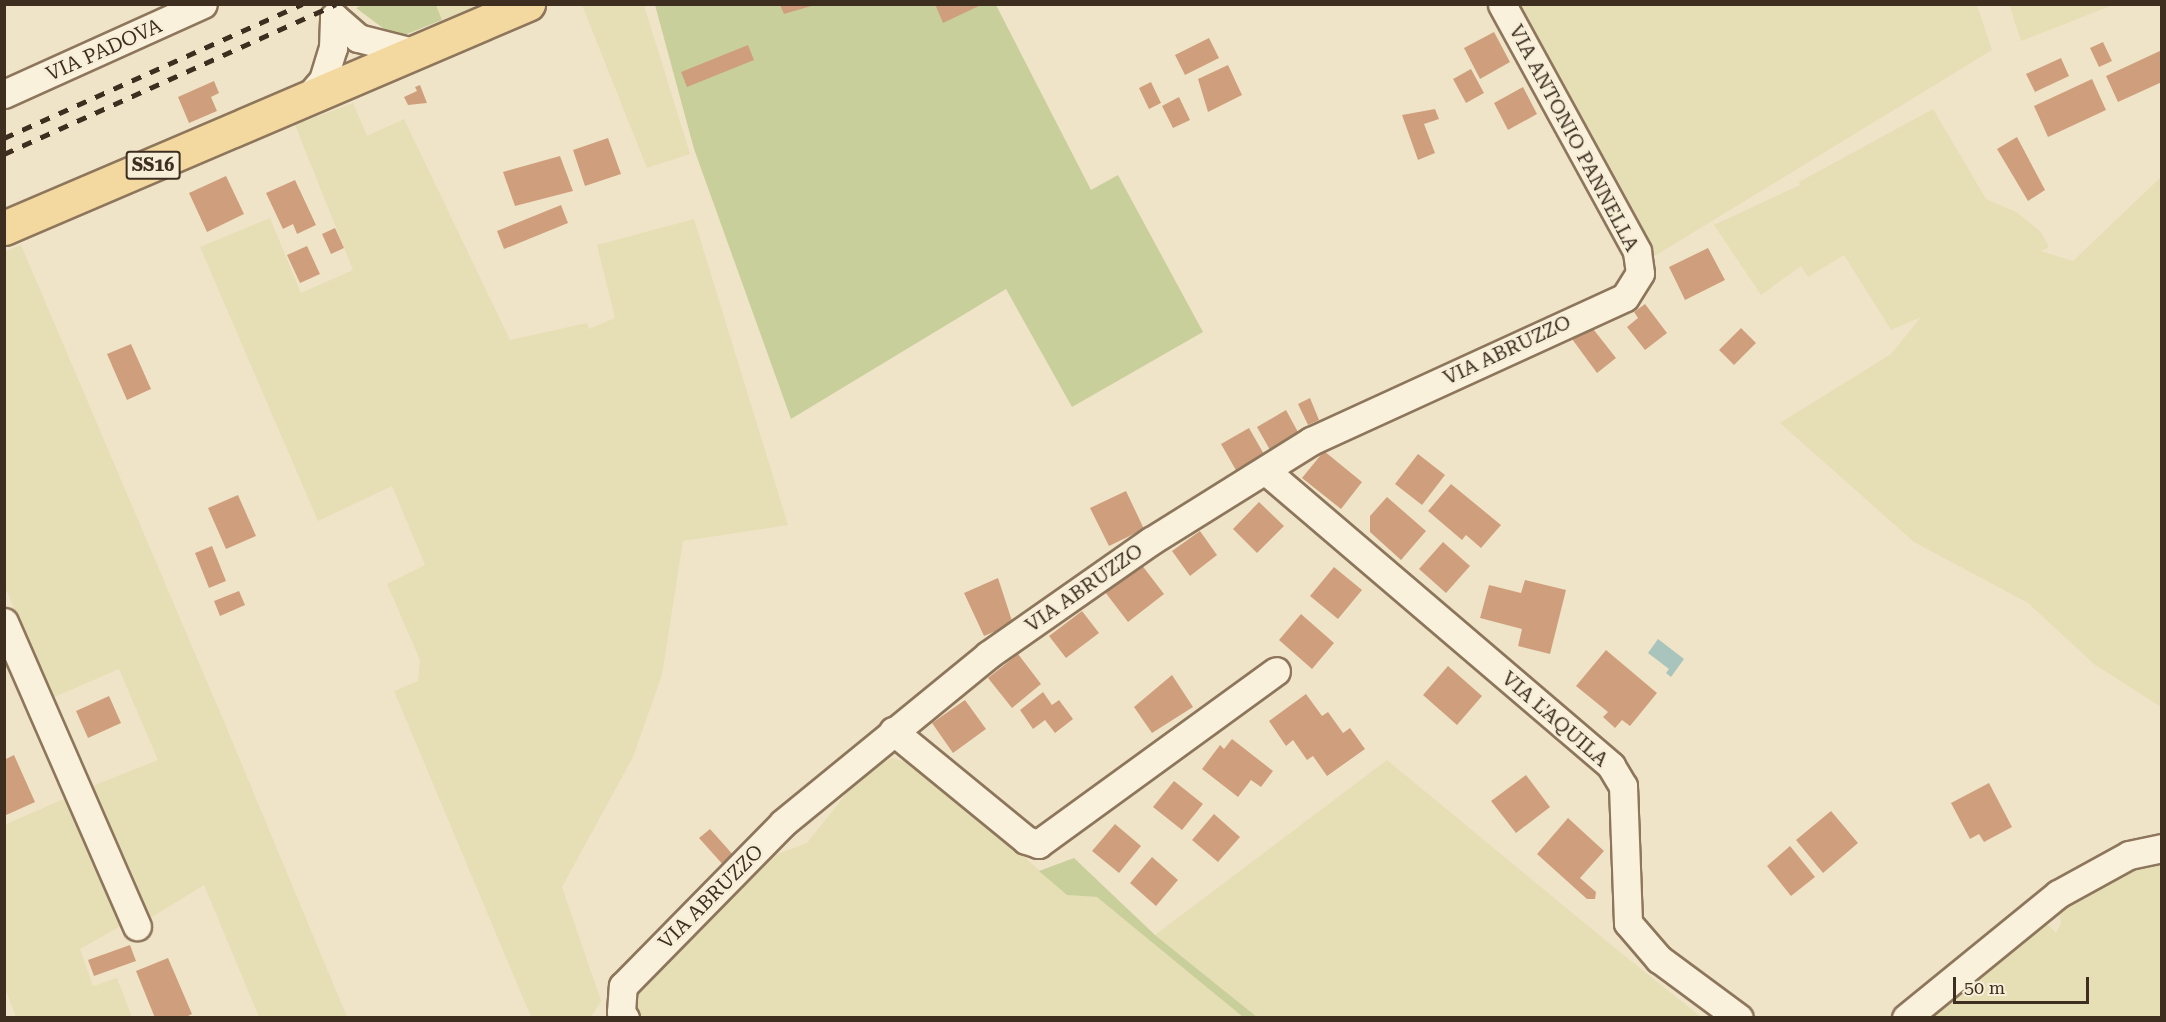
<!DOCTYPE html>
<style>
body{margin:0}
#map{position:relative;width:2166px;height:1022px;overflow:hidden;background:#f0e4c8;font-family:"Roboto Serif",serif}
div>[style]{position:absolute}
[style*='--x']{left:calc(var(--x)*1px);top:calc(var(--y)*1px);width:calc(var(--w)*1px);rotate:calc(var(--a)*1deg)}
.farmland>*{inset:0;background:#e6deb5}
.green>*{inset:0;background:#c9cf9b}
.water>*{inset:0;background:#a9c4bc}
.building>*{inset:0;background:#cf9f7d}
.roads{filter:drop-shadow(2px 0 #8d765c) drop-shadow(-2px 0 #8d765c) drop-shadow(0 2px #8d765c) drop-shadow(0 -2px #8d765c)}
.minor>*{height:27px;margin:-13.5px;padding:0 13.5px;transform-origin:13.5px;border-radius:13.5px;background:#faf1dc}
.major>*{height:33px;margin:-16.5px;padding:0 16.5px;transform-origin:16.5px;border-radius:16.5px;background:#f3d9a0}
.rail>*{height:4.5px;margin-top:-2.25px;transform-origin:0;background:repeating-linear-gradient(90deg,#3d2e20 0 10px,transparent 0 20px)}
span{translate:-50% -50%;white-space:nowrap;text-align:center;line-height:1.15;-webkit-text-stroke:5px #f7eed8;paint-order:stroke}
.shield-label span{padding:2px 4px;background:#f7eed8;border:2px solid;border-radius:4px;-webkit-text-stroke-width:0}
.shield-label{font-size:18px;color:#3d2e20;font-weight:700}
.street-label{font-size:20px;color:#3d2e20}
.frame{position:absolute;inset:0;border:6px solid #3d2e20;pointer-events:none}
.scale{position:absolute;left:1953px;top:977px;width:136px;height:27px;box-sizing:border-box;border:3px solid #3d2e20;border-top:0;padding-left:8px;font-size:18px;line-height:21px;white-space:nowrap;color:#3d2e20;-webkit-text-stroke:4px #f7eed8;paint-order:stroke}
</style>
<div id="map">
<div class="farmland">
<div style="clip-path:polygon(2009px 4px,2113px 4px,2113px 5px,2021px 41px)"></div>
<div style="clip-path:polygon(436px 5px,479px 5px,442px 20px)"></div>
<div style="clip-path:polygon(582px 5px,644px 5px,690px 154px,647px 168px)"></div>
<div style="clip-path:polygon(1514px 5px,1977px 5px,1992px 50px,1653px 257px)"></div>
<div style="clip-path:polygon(353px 103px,367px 136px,404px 119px,510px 340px,587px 323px,589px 329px,615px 318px,597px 245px,694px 219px,788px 525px,683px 541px,662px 675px,633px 757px,562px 887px,601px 1001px,591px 1017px,531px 1017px,394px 691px,418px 681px,420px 660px,387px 584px,425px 565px,392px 486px,318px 521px,200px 247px,270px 218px,301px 293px,353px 270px,295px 125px)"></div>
<div style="clip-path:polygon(1933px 109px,1986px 199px,2016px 212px,2040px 231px,2049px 247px,2041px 251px,2073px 261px,2161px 177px,2161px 707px,2094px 664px,2028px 603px,1914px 542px,1780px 423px,1891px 354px,1921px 317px,1891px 330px,1844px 255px,1808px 277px,1801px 266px,1761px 295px,1714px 225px,1800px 185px,1799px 182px)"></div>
<div style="clip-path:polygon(21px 245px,225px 724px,347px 1017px,259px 1017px,204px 885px,144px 922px,85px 789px,158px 760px,119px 669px,52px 698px,5px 587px,4px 252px)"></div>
<div style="clip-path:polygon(891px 758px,904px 761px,987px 824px,1067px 895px,1097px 897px,1128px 919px,1243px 1017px,629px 1018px,623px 998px,765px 859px,807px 843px,861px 775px)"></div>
<div style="clip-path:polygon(1387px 760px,1610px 944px,1701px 1017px,1257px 1017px,1155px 935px)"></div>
<div style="clip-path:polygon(73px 795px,128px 922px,80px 949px,93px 986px,117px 978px,132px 1017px,16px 1017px,5px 988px,4px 825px)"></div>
<div style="clip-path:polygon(2145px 854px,2161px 864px,2161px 1017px,1927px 1018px,2038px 914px,2056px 933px,2061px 923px,2058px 904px)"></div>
</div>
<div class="green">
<div style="clip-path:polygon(364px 4px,436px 5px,442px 20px,407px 34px,391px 34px,356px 8px)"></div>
<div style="clip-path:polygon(655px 5px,996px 5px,1091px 190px,1118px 175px,1203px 332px,1072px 407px,1006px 289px,791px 419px,694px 149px)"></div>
<div style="clip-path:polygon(1074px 858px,1155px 935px,1257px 1017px,1243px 1017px,1097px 897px,1067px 895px,1039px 871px)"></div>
</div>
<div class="water">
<div style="clip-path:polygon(1658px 639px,1684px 659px,1671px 677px,1666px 673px,1669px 669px,1648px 653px)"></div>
</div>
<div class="building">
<div style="clip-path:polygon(801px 4px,818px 4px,784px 14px,780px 5px)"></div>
<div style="clip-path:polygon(935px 4px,983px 4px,943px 23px)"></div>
<div style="clip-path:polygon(1494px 32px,1510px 62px,1480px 79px,1464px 48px)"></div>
<div style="clip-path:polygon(1209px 38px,1219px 58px,1185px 75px,1175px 55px)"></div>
<div style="clip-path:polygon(2103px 42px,2112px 61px,2099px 67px,2090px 48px)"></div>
<div style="clip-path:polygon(748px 45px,754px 60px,687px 87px,681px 72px)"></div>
<div style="clip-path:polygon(2162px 50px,2162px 82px,2118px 102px,2106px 76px)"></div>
<div style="clip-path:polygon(2061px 58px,2069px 76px,2035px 92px,2026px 74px)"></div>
<div style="clip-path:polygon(1228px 65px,1242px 95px,1208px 112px,1198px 79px)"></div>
<div style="clip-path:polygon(1471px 69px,1484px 93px,1466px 103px,1453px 79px)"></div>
<div style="clip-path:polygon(2092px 79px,2106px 110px,2048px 137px,2034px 106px)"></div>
<div style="clip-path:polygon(214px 81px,219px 93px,211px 97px,217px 111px,189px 123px,178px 97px)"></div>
<div style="clip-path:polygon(1151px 82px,1161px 103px,1149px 109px,1139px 88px)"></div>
<div style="clip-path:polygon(420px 85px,427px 103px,408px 105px,404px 97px,417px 91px,415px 87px)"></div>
<div style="clip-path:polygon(1523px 87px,1537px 114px,1508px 130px,1494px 103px)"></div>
<div style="clip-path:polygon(1179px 97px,1190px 120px,1173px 128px,1162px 106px)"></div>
<div style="clip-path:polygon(1435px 109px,1439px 119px,1424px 124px,1435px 153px,1418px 160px,1402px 115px)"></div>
<div style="clip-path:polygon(2017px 137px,2045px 190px,2028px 201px,1997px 149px)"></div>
<div style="clip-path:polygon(608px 138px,621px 174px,585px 186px,573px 150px)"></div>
<div style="clip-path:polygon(560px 156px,573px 191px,515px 206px,503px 172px)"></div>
<div style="clip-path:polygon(226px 176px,244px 214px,207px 232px,189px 193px)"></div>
<div style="clip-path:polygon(295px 180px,316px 225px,297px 234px,293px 224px,283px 229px,266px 193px)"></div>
<div style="clip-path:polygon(561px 205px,568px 223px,504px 249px,497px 231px)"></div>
<div style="clip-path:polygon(335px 228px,344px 248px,331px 254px,322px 234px)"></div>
<div style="clip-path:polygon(307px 246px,320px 274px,300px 283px,287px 255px)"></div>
<div style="clip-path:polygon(1708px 248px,1725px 280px,1685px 300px,1669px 267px)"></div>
<div style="clip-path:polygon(1645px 304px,1667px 333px,1645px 350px,1627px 327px,1638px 318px,1634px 312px)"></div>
<div style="clip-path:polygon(1590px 325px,1616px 358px,1597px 373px,1572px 339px)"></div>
<div style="clip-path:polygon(1741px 328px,1756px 343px,1734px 365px,1719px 350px)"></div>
<div style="clip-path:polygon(131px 344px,151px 389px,127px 400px,107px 354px)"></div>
<div style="clip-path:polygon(1310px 398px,1319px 420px,1308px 425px,1298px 404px)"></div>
<div style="clip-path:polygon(1286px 410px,1299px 434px,1270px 450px,1257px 427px)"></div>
<div style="clip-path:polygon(1249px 428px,1265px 456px,1237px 472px,1221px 444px)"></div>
<div style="clip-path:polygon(1324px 451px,1362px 482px,1341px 509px,1302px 478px)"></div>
<div style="clip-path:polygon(1418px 454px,1445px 475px,1422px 505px,1395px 484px)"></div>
<div style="clip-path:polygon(1451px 484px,1501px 525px,1481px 548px,1466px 535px,1462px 540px,1428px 511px)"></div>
<div style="clip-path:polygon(1126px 491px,1144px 529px,1109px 546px,1090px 508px)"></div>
<div style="clip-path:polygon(238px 495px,256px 536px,226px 549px,208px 508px)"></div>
<div style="clip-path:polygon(1387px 497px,1426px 531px,1401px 560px,1370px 532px,1370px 516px)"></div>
<div style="clip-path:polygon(1259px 502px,1284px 526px,1257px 553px,1233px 529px)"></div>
<div style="clip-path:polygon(1200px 531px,1217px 555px,1190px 576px,1172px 551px)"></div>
<div style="clip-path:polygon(1443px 542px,1470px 566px,1446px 593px,1419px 569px)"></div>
<div style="clip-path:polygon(212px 546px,226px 581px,209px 588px,195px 553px)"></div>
<div style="clip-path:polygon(1141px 564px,1164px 594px,1128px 622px,1105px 592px)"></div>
<div style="clip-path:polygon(1334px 567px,1362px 590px,1338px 619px,1310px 596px)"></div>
<div style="clip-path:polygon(998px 578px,1013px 624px,984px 636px,964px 593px)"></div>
<div style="clip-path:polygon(1525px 580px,1566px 590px,1550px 654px,1518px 646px,1522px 629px,1480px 618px,1489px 585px,1521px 593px)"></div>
<div style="clip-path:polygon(239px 591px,245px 605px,220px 616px,214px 601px)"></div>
<div style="clip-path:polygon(1082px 611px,1099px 633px,1066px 658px,1049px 636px)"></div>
<div style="clip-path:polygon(1301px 614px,1334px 643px,1312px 669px,1279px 640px)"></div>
<div style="clip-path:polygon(1606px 650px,1657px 693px,1630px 726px,1622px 720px,1615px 728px,1603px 717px,1608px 712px,1576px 686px)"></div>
<div style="clip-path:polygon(1018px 654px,1041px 684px,1012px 708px,988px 678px)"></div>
<div style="clip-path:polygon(1448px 666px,1482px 696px,1457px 725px,1423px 695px)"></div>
<div style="clip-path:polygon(1172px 675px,1193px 707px,1152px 733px,1134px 707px)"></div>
<div style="clip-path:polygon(1043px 692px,1052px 705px,1059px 700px,1073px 719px,1055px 733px,1045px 720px,1033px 729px,1020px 710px)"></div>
<div style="clip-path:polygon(1306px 694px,1322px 716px,1328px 712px,1343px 733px,1350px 728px,1365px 749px,1327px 776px,1313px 756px,1307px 760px,1293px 740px,1286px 746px,1269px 721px)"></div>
<div style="clip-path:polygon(109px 696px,121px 723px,88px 738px,76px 711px)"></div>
<div style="clip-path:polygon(965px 700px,986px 729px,953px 753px,932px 723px)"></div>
<div style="clip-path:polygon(1232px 739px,1273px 771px,1261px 787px,1251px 780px,1238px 797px,1202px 769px,1220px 745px,1224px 749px)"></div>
<div style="clip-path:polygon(14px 755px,35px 802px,4px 816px,4px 760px)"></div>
<div style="clip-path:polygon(1526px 775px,1550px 807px,1516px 833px,1491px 801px)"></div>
<div style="clip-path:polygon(1174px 781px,1203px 804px,1182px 830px,1153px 807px)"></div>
<div style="clip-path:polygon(1989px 783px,2012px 827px,1984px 842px,1979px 834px,1970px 839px,1951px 803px)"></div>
<div style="clip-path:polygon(1831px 811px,1858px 843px,1823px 873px,1796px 840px)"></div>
<div style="clip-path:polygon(1214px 814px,1240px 837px,1218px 862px,1192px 840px)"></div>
<div style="clip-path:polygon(1568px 818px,1604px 851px,1580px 878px,1596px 892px,1595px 899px,1587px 899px,1537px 854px)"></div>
<div style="clip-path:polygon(1115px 824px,1141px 846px,1119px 873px,1092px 851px)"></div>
<div style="clip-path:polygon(710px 829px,735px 857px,725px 867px,699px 838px)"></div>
<div style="clip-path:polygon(1790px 846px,1815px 877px,1791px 896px,1767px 866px)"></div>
<div style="clip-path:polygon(1152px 857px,1178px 880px,1156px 906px,1130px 883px)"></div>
<div style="clip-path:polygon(130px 945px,136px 961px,94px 976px,88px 960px)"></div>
<div style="clip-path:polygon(168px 958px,192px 1014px,184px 1018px,155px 1018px,136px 971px)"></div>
</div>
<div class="roads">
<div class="minor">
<div style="--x:334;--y:17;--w:32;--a:41"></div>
<div style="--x:358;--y:38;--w:61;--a:14.3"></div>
<div style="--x:4;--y:94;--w:218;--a:-24.3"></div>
<div style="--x:303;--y:103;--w:30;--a:-49"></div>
<div style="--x:323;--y:80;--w:34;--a:-73"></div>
<div style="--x:333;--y:48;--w:31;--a:-88"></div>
<div style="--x:1266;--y:471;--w:454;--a:40.5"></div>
<div style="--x:1611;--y:766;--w:23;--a:59"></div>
<div style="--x:1623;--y:786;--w:137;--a:87.9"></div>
<div style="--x:1628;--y:923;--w:48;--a:49.3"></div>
<div style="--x:1659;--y:959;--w:99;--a:36.4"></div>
<div style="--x:4;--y:622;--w:332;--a:66.4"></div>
<div style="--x:893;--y:731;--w:172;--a:39.3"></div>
<div style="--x:1026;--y:840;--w:13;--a:18"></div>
<div style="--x:1038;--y:844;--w:294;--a:-36"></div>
<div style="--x:625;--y:1018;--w:7;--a:-124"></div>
<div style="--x:621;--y:1012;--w:26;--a:-86"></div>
<div style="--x:623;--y:986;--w:228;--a:-45.5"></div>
<div style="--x:783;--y:823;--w:265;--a:-39.3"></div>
<div style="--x:988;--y:655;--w:199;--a:-35"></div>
<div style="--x:1151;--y:541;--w:189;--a:-32"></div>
<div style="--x:1311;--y:441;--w:345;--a:-24.6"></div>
<div style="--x:1625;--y:297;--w:28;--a:-58"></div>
<div style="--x:1640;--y:273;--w:22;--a:-98"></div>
<div style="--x:1637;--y:251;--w:281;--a:-118.7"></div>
<div style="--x:1906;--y:1018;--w:196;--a:-39.2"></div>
<div style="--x:2058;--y:894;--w:81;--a:-28.8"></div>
<div style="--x:2129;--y:855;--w:34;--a:-12"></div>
</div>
<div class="major">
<div style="--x:4;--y:228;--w:570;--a:-23.15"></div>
</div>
</div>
<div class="rail">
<div style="--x:4;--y:138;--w:327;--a:-24.2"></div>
<div style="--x:4;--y:154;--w:364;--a:-24.3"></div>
</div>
<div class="shield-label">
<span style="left:153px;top:165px">SS16</span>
</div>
<div class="street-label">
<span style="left:104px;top:50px;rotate:-24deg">VIA PADOVA</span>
<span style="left:1574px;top:138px;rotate:62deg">VIA ANTONIO PANNELLA</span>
<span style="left:1507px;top:350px;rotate:-25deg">VIA ABRUZZO</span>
<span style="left:1084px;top:588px;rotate:-35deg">VIA ABRUZZO</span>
<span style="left:1555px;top:719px;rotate:41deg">VIA L'AQUILA</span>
<span style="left:711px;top:897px;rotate:-45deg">VIA ABRUZZO</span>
</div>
<div class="frame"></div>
<div class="scale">50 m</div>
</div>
